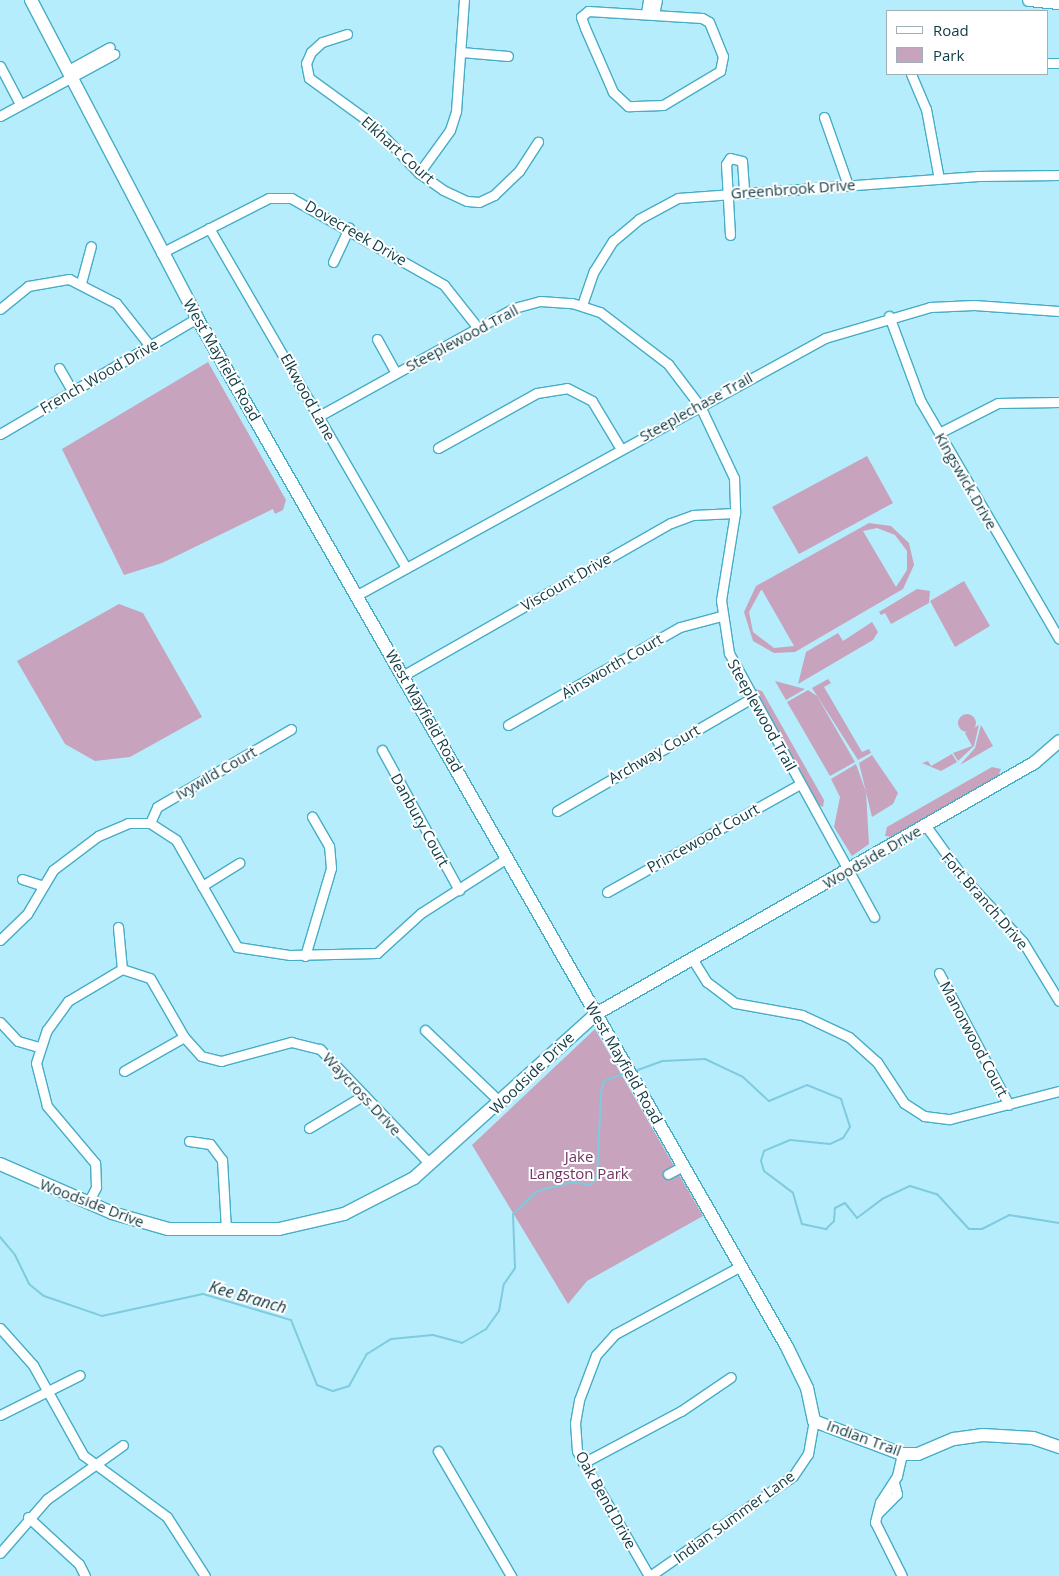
<!DOCTYPE html>
<style>
body{margin:0}
#map{position:relative;width:1059px;height:1576px;overflow:hidden;background:#b6edfc;font-family:"Open Sans",sans-serif}
div>[style]{position:absolute}
[style*='--x']{left:calc(var(--x)*1px);top:calc(var(--y)*1px);width:calc(var(--w)*1px);rotate:calc(var(--a)*1deg)}
.green>*{inset:0;background:#c7a3bd}
.round{border-radius:50%}
.stream>*{height:2px;margin:-1px;padding:0 1px;transform-origin:1px;border-radius:1px;background:#7ecbdf}
.roads{filter:drop-shadow(1px 0 #46adc6) drop-shadow(-1px 0 #46adc6) drop-shadow(0 1px #46adc6) drop-shadow(0 -1px #46adc6)}
.street>*{height:9px;margin:-4.5px;padding:0 4.5px;transform-origin:4.5px;border-radius:4.5px;background:#fff}
.secondary>*{height:12px;margin:-6px;padding:0 6px;transform-origin:6px;border-radius:6px;background:#fff}
span{translate:-50% -50%;white-space:nowrap;text-align:center;line-height:1.15;-webkit-text-stroke:4px #fff;paint-order:stroke}
.street-label{font-size:15px;color:#0e3b45}
.park-label{font-size:15px;color:#713162}
.water-label{font-size:16px;color:#0e343c;font-style:italic}
.legend{position:absolute;left:886px;top:10px;width:162px;height:65px;box-sizing:border-box;background:#fff;border:1px solid #9fb1b5;margin:0;padding:6px 9px;list-style:none;font-size:15px;color:#0e3b45}
.legend li{display:flex;align-items:center;gap:10px;height:25px}
.legend b{width:25px;border:1px solid #9fb1b5}
</style>
<div id="map">
<div class="green">
<div style="clip-path:polygon(208px 362px,286px 500px,283px 510px,275px 514px,273px 509px,162px 563px,124px 575px,62px 449px)"></div>
<div style="clip-path:polygon(867px 456px,893px 503px,799px 554px,772px 507px)"></div>
<div style="clip-path:polygon(evenodd,869px 523px,891px 526px,909px 543px,914px 565px,903px 589px,795px 652px,774px 653px,753px 641px,744px 612px,756px 586px,869px 523px,877px 528px,895px 535px,907px 551px,907px 570px,896px 587px,863px 531px,877px 528px,869px 523px,761px 590px,762px 590px,794px 646px,774px 648px,753px 632px,749px 612px,761px 590px)"></div>
<div style="clip-path:polygon(964px 581px,990px 626px,955px 647px,930px 601px)"></div>
<div style="clip-path:polygon(917px 589px,930px 591px,929px 603px,891px 624px,885px 613px,881px 615px,879px 612px)"></div>
<div style="clip-path:polygon(119px 604px,143px 613px,202px 717px,130px 757px,95px 761px,65px 744px,17px 661px)"></div>
<div style="clip-path:polygon(872px 622px,878px 632px,873px 640px,798px 684px,806px 652px,838px 633px,843px 641px)"></div>
<div style="clip-path:polygon(828px 679px,831px 683px,824px 687px,862px 752px,869px 749px,871px 753px,858px 760px,812px 688px)"></div>
<div style="clip-path:polygon(775px 681px,805px 689px,786px 700px)"></div>
<div style="clip-path:polygon(755px 689px,762px 691px,824px 800px,823px 807px,817px 804px)"></div>
<div style="clip-path:polygon(808px 690px,817px 696px,855px 762px,830px 776px,787px 702px)"></div>
<div class="round" style="left:958px;top:714px;width:18px;height:18px"></div>
<div style="clip-path:polygon(979px 725px,974px 746px,958px 761px,953px 753px,972px 746px,965px 733px)"></div>
<div style="clip-path:polygon(981px 725px,993px 746px,960px 765px,975px 748px)"></div>
<div style="clip-path:polygon(952px 754px,957px 762px,941px 771px,922px 763px,928px 761px,931px 766px)"></div>
<div style="clip-path:polygon(872px 755px,898px 793px,893px 804px,872px 817px,859px 763px)"></div>
<div style="clip-path:polygon(856px 764px,866px 792px,869px 844px,852px 856px,834px 827px,840px 797px,831px 779px)"></div>
<div style="clip-path:polygon(992px 767px,1001px 769px,998px 776px,892px 837px,885px 836px,887px 827px)"></div>
<div style="clip-path:polygon(595px 1029px,703px 1216px,587px 1281px,568px 1304px,472px 1145px)"></div>
</div>
<div class="stream">
<div style="--x:635;--y:1071;--w:30;--a:-20"></div>
<div style="--x:663;--y:1061;--w:42;--a:-2.7"></div>
<div style="--x:705;--y:1059;--w:42;--a:25.3"></div>
<div style="--x:743;--y:1077;--w:35;--a:43"></div>
<div style="--x:769;--y:1101;--w:41;--a:-22.8"></div>
<div style="--x:807;--y:1085;--w:37;--a:22"></div>
<div style="--x:841;--y:1099;--w:29;--a:72"></div>
<div style="--x:850;--y:1127;--w:13;--a:122"></div>
<div style="--x:843;--y:1138;--w:14;--a:155"></div>
<div style="--x:830;--y:1144;--w:40;--a:-174.3"></div>
<div style="--x:790;--y:1140;--w:28;--a:157"></div>
<div style="--x:764;--y:1151;--w:10;--a:107"></div>
<div style="--x:761;--y:1161;--w:10;--a:73"></div>
<div style="--x:764;--y:1171;--w:36;--a:37"></div>
<div style="--x:793;--y:1193;--w:32;--a:74"></div>
<div style="--x:802;--y:1224;--w:25;--a:12"></div>
<div style="--x:826;--y:1229;--w:11;--a:-45"></div>
<div style="--x:834;--y:1221;--w:13;--a:-86"></div>
<div style="--x:835;--y:1208;--w:11;--a:-27"></div>
<div style="--x:845;--y:1203;--w:19;--a:51"></div>
<div style="--x:857;--y:1218;--w:31;--a:-37"></div>
<div style="--x:882;--y:1199;--w:31;--a:-25"></div>
<div style="--x:910;--y:1186;--w:28;--a:17"></div>
<div style="--x:937;--y:1194;--w:47;--a:47.6"></div>
<div style="--x:969;--y:1229;--w:13;--a:0"></div>
<div style="--x:982;--y:1229;--w:30;--a:-27"></div>
<div style="--x:1009;--y:1215;--w:51;--a:9.1"></div>
<div style="--x:0;--y:1237;--w:23;--a:50"></div>
<div style="--x:15;--y:1255;--w:32;--a:64"></div>
<div style="--x:29;--y:1284;--w:19;--a:39"></div>
<div style="--x:44;--y:1296;--w:61;--a:19"></div>
<div style="--x:102;--y:1316;--w:103;--a:-12.3"></div>
<div style="--x:203;--y:1294;--w:92;--a:16.5"></div>
<div style="--x:291;--y:1320;--w:70;--a:68.2"></div>
<div style="--x:317;--y:1385;--w:17;--a:21"></div>
<div style="--x:333;--y:1391;--w:17;--a:-17"></div>
<div style="--x:349;--y:1386;--w:37;--a:-61"></div>
<div style="--x:367;--y:1354;--w:28;--a:-32"></div>
<div style="--x:391;--y:1339;--w:42;--a:-5.4"></div>
<div style="--x:433;--y:1335;--w:30;--a:15"></div>
<div style="--x:462;--y:1343;--w:28;--a:-30"></div>
<div style="--x:486;--y:1329;--w:22;--a:-54"></div>
<div style="--x:499;--y:1311;--w:27;--a:-80"></div>
<div style="--x:504;--y:1284;--w:19;--a:-55"></div>
<div style="--x:515;--y:1268;--w:54;--a:-92.1"></div>
<div style="--x:513;--y:1214;--w:34;--a:-43"></div>
<div style="--x:538;--y:1191;--w:35;--a:-15"></div>
<div style="--x:572;--y:1182;--w:18;--a:9"></div>
<div style="--x:590;--y:1185;--w:11;--a:-49"></div>
<div style="--x:597;--y:1177;--w:85;--a:-87.3"></div>
<div style="--x:601;--y:1092;--w:11;--a:-75"></div>
<div style="--x:604;--y:1081;--w:22;--a:-21"></div>
</div>
<div class="roads">
<div class="street">
<div style="--x:588;--y:11;--w:114;--a:3.5"></div>
<div style="--x:702;--y:18;--w:8;--a:30"></div>
<div style="--x:709;--y:22;--w:37;--a:68"></div>
<div style="--x:723;--y:56;--w:15;--a:101"></div>
<div style="--x:720;--y:71;--w:66;--a:149.2"></div>
<div style="--x:663;--y:105;--w:35;--a:178"></div>
<div style="--x:628;--y:106;--w:21;--a:-137"></div>
<div style="--x:613;--y:92;--w:70;--a:-113.6"></div>
<div style="--x:585;--y:28;--w:12;--a:-110"></div>
<div style="--x:581;--y:17;--w:9;--a:-41"></div>
<div style="--x:646;--y:13;--w:13;--a:-81"></div>
<div style="--x:654;--y:14;--w:14;--a:-78"></div>
<div style="--x:347;--y:34;--w:26;--a:162"></div>
<div style="--x:322;--y:42;--w:15;--a:138"></div>
<div style="--x:311;--y:52;--w:12;--a:114"></div>
<div style="--x:306;--y:63;--w:15;--a:79"></div>
<div style="--x:309;--y:78;--w:77;--a:36"></div>
<div style="--x:371;--y:123;--w:69;--a:46.2"></div>
<div style="--x:419;--y:173;--w:29;--a:35"></div>
<div style="--x:443;--y:190;--w:26;--a:25"></div>
<div style="--x:467;--y:201;--w:12;--a:5"></div>
<div style="--x:479;--y:202;--w:17;--a:-25"></div>
<div style="--x:494;--y:195;--w:35;--a:-44"></div>
<div style="--x:519;--y:171;--w:35;--a:-57"></div>
<div style="--x:461;--y:52;--w:47;--a:4.9"></div>
<div style="--x:1048;--y:63;--w:11;--a:0"></div>
<div style="--x:0;--y:66;--w:43;--a:62.2"></div>
<div style="--x:911;--y:74;--w:38;--a:67"></div>
<div style="--x:926;--y:109;--w:71;--a:79.5"></div>
<div style="--x:70;--y:75;--w:7;--a:-74"></div>
<div style="--x:72;--y:68;--w:43;--a:-28.9"></div>
<div style="--x:0;--y:116;--w:130;--a:-28.5"></div>
<div style="--x:824;--y:117;--w:72;--a:70.6"></div>
<div style="--x:419;--y:173;--w:53;--a:-54.2"></div>
<div style="--x:450;--y:130;--w:20;--a:-72"></div>
<div style="--x:456;--y:111;--w:111;--a:-85.9"></div>
<div style="--x:209;--y:228;--w:393;--a:59.9"></div>
<div style="--x:730;--y:235;--w:71;--a:-93.2"></div>
<div style="--x:726;--y:164;--w:7;--a:-56"></div>
<div style="--x:730;--y:158;--w:12;--a:14"></div>
<div style="--x:742;--y:161;--w:30;--a:86"></div>
<div style="--x:161;--y:253;--w:121;--a:-27"></div>
<div style="--x:269;--y:198;--w:22;--a:0"></div>
<div style="--x:291;--y:198;--w:176;--a:29.6"></div>
<div style="--x:444;--y:285;--w:55;--a:51.7"></div>
<div style="--x:333;--y:262;--w:38;--a:-65"></div>
<div style="--x:81;--y:283;--w:38;--a:-75"></div>
<div style="--x:582;--y:305;--w:36;--a:-71"></div>
<div style="--x:594;--y:271;--w:36;--a:-58"></div>
<div style="--x:613;--y:241;--w:34;--a:-40"></div>
<div style="--x:639;--y:219;--w:44;--a:-28.3"></div>
<div style="--x:678;--y:198;--w:301;--a:-4.2"></div>
<div style="--x:978;--y:176;--w:81;--a:-0.7"></div>
<div style="--x:0;--y:309;--w:36;--a:-39"></div>
<div style="--x:28;--y:286;--w:42;--a:-9.7"></div>
<div style="--x:69;--y:279;--w:53;--a:27.1"></div>
<div style="--x:116;--y:303;--w:55;--a:51.7"></div>
<div style="--x:889;--y:316;--w:90;--a:69.7"></div>
<div style="--x:920;--y:400;--w:276;--a:59.8"></div>
<div style="--x:377;--y:339;--w:39;--a:61"></div>
<div style="--x:59;--y:368;--w:28;--a:60"></div>
<div style="--x:319;--y:416;--w:223;--a:-29"></div>
<div style="--x:514;--y:308;--w:27;--a:-15"></div>
<div style="--x:540;--y:301;--w:32;--a:4"></div>
<div style="--x:572;--y:303;--w:29;--a:18"></div>
<div style="--x:600;--y:312;--w:86;--a:37.4"></div>
<div style="--x:668;--y:364;--w:53;--a:52.7"></div>
<div style="--x:700;--y:406;--w:80;--a:64.7"></div>
<div style="--x:734;--y:478;--w:35;--a:88"></div>
<div style="--x:735;--y:513;--w:88;--a:99.1"></div>
<div style="--x:721;--y:600;--w:54;--a:81.4"></div>
<div style="--x:729;--y:653;--w:301;--a:61.2"></div>
<div style="--x:939;--y:433;--w:66;--a:-27"></div>
<div style="--x:998;--y:403;--w:61;--a:-0.9"></div>
<div style="--x:0;--y:434;--w:229;--a:-30.5"></div>
<div style="--x:438;--y:448;--w:113;--a:-29.1"></div>
<div style="--x:537;--y:393;--w:30;--a:-9"></div>
<div style="--x:567;--y:388;--w:28;--a:27"></div>
<div style="--x:592;--y:401;--w:56;--a:58.9"></div>
<div style="--x:359;--y:594;--w:532;--a:-28.78"></div>
<div style="--x:825;--y:338;--w:109;--a:-16.4"></div>
<div style="--x:930;--y:307;--w:44;--a:-2.6"></div>
<div style="--x:974;--y:305;--w:85;--a:4"></div>
<div style="--x:404;--y:675;--w:307;--a:-29.7"></div>
<div style="--x:671;--y:523;--w:23;--a:-20"></div>
<div style="--x:693;--y:515;--w:42;--a:-2.7"></div>
<div style="--x:508;--y:725;--w:198;--a:-29.7"></div>
<div style="--x:680;--y:627;--w:42;--a:-15"></div>
<div style="--x:382;--y:750;--w:160;--a:61.2"></div>
<div style="--x:557;--y:811;--w:223;--a:-30.1"></div>
<div style="--x:150;--y:823;--w:17;--a:-66"></div>
<div style="--x:157;--y:807;--w:155;--a:-30.2"></div>
<div style="--x:926;--y:826;--w:62;--a:54.2"></div>
<div style="--x:962;--y:876;--w:90;--a:47.3"></div>
<div style="--x:1023;--y:942;--w:69;--a:58.6"></div>
<div style="--x:22;--y:879;--w:22;--a:18"></div>
<div style="--x:202;--y:886;--w:44;--a:-31.9"></div>
<div style="--x:607;--y:892;--w:221;--a:-29.2"></div>
<div style="--x:118;--y:927;--w:42;--a:84.6"></div>
<div style="--x:0;--y:940;--w:37;--a:-44"></div>
<div style="--x:27;--y:914;--w:51;--a:-59.4"></div>
<div style="--x:53;--y:870;--w:56;--a:-37.1"></div>
<div style="--x:98;--y:836;--w:33;--a:-23"></div>
<div style="--x:128;--y:823;--w:22;--a:0"></div>
<div style="--x:150;--y:823;--w:31;--a:33"></div>
<div style="--x:176;--y:840;--w:123;--a:60.3"></div>
<div style="--x:237;--y:947;--w:54;--a:8.6"></div>
<div style="--x:290;--y:955;--w:87;--a:-1.3"></div>
<div style="--x:377;--y:953;--w:59;--a:-42.3"></div>
<div style="--x:421;--y:913;--w:102;--a:-32.6"></div>
<div style="--x:305;--y:956;--w:92;--a:-73.5"></div>
<div style="--x:331;--y:868;--w:22;--a:-95"></div>
<div style="--x:329;--y:846;--w:34;--a:-120"></div>
<div style="--x:693;--y:960;--w:26;--a:58"></div>
<div style="--x:707;--y:982;--w:35;--a:37"></div>
<div style="--x:735;--y:1003;--w:68;--a:10.2"></div>
<div style="--x:802;--y:1015;--w:52;--a:25.1"></div>
<div style="--x:849;--y:1037;--w:38;--a:42"></div>
<div style="--x:877;--y:1062;--w:49;--a:56.6"></div>
<div style="--x:904;--y:1103;--w:24;--a:33"></div>
<div style="--x:924;--y:1116;--w:26;--a:7"></div>
<div style="--x:950;--y:1119;--w:113;--a:-14.4"></div>
<div style="--x:939;--y:973;--w:149;--a:62.1"></div>
<div style="--x:0;--y:1022;--w:26;--a:47"></div>
<div style="--x:18;--y:1041;--w:22;--a:16"></div>
<div style="--x:425;--y:1030;--w:105;--a:43.8"></div>
<div style="--x:124;--y:1071;--w:69;--a:-29.5"></div>
<div style="--x:309;--y:1128;--w:64;--a:-31"></div>
<div style="--x:189;--y:1141;--w:21;--a:8"></div>
<div style="--x:210;--y:1144;--w:20;--a:53"></div>
<div style="--x:222;--y:1160;--w:70;--a:86.7"></div>
<div style="--x:668;--y:1174;--w:17;--a:-28"></div>
<div style="--x:88;--y:1203;--w:18;--a:-63"></div>
<div style="--x:96;--y:1187;--w:24;--a:-92"></div>
<div style="--x:95;--y:1163;--w:75;--a:-130.1"></div>
<div style="--x:47;--y:1106;--w:44;--a:-104.3"></div>
<div style="--x:36;--y:1063;--w:35;--a:-72"></div>
<div style="--x:47;--y:1030;--w:36;--a:-54"></div>
<div style="--x:68;--y:1001;--w:63;--a:-30.7"></div>
<div style="--x:122;--y:969;--w:29;--a:18"></div>
<div style="--x:150;--y:978;--w:68;--a:60"></div>
<div style="--x:184;--y:1037;--w:25;--a:48"></div>
<div style="--x:201;--y:1056;--w:21;--a:14"></div>
<div style="--x:221;--y:1061;--w:73;--a:-15.2"></div>
<div style="--x:291;--y:1042;--w:30;--a:14"></div>
<div style="--x:320;--y:1049;--w:159;--a:46.3"></div>
<div style="--x:0;--y:1328;--w:50;--a:48.3"></div>
<div style="--x:33;--y:1365;--w:103;--a:60.9"></div>
<div style="--x:83;--y:1455;--w:104;--a:36.4"></div>
<div style="--x:167;--y:1517;--w:70;--a:57.2"></div>
<div style="--x:0;--y:1415;--w:89;--a:-26.6"></div>
<div style="--x:438;--y:1451;--w:145;--a:59.7"></div>
<div style="--x:902;--y:1454;--w:23;--a:103"></div>
<div style="--x:897;--y:1476;--w:31;--a:123"></div>
<div style="--x:880;--y:1502;--w:21;--a:104"></div>
<div style="--x:875;--y:1522;--w:60;--a:63.4"></div>
<div style="--x:583;--y:1463;--w:111;--a:-28"></div>
<div style="--x:681;--y:1411;--w:60;--a:-34.2"></div>
<div style="--x:878;--y:1513;--w:27;--a:-45"></div>
<div style="--x:897;--y:1494;--w:11;--a:-105"></div>
<div style="--x:28;--y:1517;--w:69;--a:42.7"></div>
<div style="--x:79;--y:1564;--w:13;--a:63"></div>
<div style="--x:0;--y:1553;--w:72;--a:-49"></div>
<div style="--x:47;--y:1499;--w:93;--a:-35.4"></div>
<div style="--x:649;--y:1576;--w:144;--a:-119.9"></div>
<div style="--x:577;--y:1451;--w:28;--a:-94"></div>
<div style="--x:575;--y:1423;--w:23;--a:-80"></div>
<div style="--x:579;--y:1400;--w:48;--a:-69.3"></div>
<div style="--x:596;--y:1355;--w:28;--a:-48"></div>
<div style="--x:615;--y:1334;--w:143;--a:-28.4"></div>
<div style="--x:650;--y:1576;--w:174;--a:-35"></div>
<div style="--x:793;--y:1476;--w:27;--a:-56"></div>
<div style="--x:808;--y:1454;--w:34;--a:-80"></div>
</div>
<div class="secondary">
<div style="--x:31;--y:0;--w:359;--a:62.4"></div>
<div style="--x:197;--y:318;--w:1186;--a:60.17"></div>
<div style="--x:787;--y:1347;--w:46;--a:64"></div>
<div style="--x:807;--y:1388;--w:34;--a:78"></div>
<div style="--x:814;--y:1421;--w:94;--a:20.6"></div>
<div style="--x:902;--y:1454;--w:16;--a:0"></div>
<div style="--x:918;--y:1454;--w:39;--a:-23"></div>
<div style="--x:954;--y:1439;--w:29;--a:-8"></div>
<div style="--x:983;--y:1435;--w:50;--a:3.4"></div>
<div style="--x:1033;--y:1438;--w:28;--a:19"></div>
<div style="--x:1029;--y:0;--w:30;--a:6"></div>
<div style="--x:0;--y:1164;--w:122;--a:23.6"></div>
<div style="--x:112;--y:1213;--w:58;--a:15.9"></div>
<div style="--x:168;--y:1229;--w:111;--a:0"></div>
<div style="--x:279;--y:1229;--w:67;--a:-13"></div>
<div style="--x:344;--y:1214;--w:79;--a:-27.2"></div>
<div style="--x:414;--y:1178;--w:245;--a:-42"></div>
<div style="--x:596;--y:1014;--w:505;--a:-29.82"></div>
<div style="--x:1034;--y:763;--w:33;--a:-41"></div>
</div>
</div>
<div class="street-label">
<span style="left:398px;top:150px;rotate:42deg">Elkhart Court</span>
<span style="left:793px;top:189px;rotate:-4deg">Greenbrook Drive</span>
<span style="left:356px;top:233px;rotate:30deg">Dovecreek Drive</span>
<span style="left:462px;top:338px;rotate:-28deg">Steeplewood Trail</span>
<span style="left:222px;top:360px;rotate:60deg">West Mayfield Road</span>
<span style="left:99px;top:376px;rotate:-30deg">French Wood Drive</span>
<span style="left:308px;top:397px;rotate:61deg">Elkwood Lane</span>
<span style="left:696px;top:407px;rotate:-29deg">Steeplechase Trail</span>
<span style="left:966px;top:481px;rotate:60deg">Kingswick Drive</span>
<span style="left:566px;top:582px;rotate:-30deg">Viscount Drive</span>
<span style="left:612px;top:666px;rotate:-30deg">Ainsworth Court</span>
<span style="left:424px;top:711px;rotate:60deg">West Mayfield Road</span>
<span style="left:762px;top:715px;rotate:61deg">Steeplewood Trail</span>
<span style="left:654px;top:754px;rotate:-30deg">Archway Court</span>
<span style="left:216px;top:773px;rotate:-30deg">Ivywild Court</span>
<span style="left:420px;top:820px;rotate:61deg">Danbury Court</span>
<span style="left:703px;top:838px;rotate:-29deg">Princewood Court</span>
<span style="left:872px;top:857px;rotate:-30deg">Woodside Drive</span>
<span style="left:985px;top:901px;rotate:49deg">Fort Branch Drive</span>
<span style="left:974px;top:1039px;rotate:62deg">Manorwood Court</span>
<span style="left:624px;top:1063px;rotate:60deg">West Mayfield Road</span>
<span style="left:532px;top:1073px;rotate:-44deg">Woodside Drive</span>
<span style="left:362px;top:1094px;rotate:47deg">Waycross Drive</span>
<span style="left:92px;top:1203px;rotate:21deg">Woodside Drive</span>
<span style="left:864px;top:1438px;rotate:20deg">Indian Trail</span>
<span style="left:606px;top:1500px;rotate:61deg">Oak Bend Drive</span>
<span style="left:734px;top:1517px;rotate:-36deg">Indian Summer Lane</span>
</div>
<div class="park-label">
<span style="left:579px;top:1165px">Jake<br>Langston Park</span>
</div>
<div class="water-label">
<span style="left:248px;top:1297px;rotate:16deg">Kee Branch</span>
</div>
<ul class="legend">
<li><b style="height:6px;background:#fff"></b>Road</li>
<li><b style="height:14px;background:#c7a3bd"></b>Park</li>
</ul>
</div>
